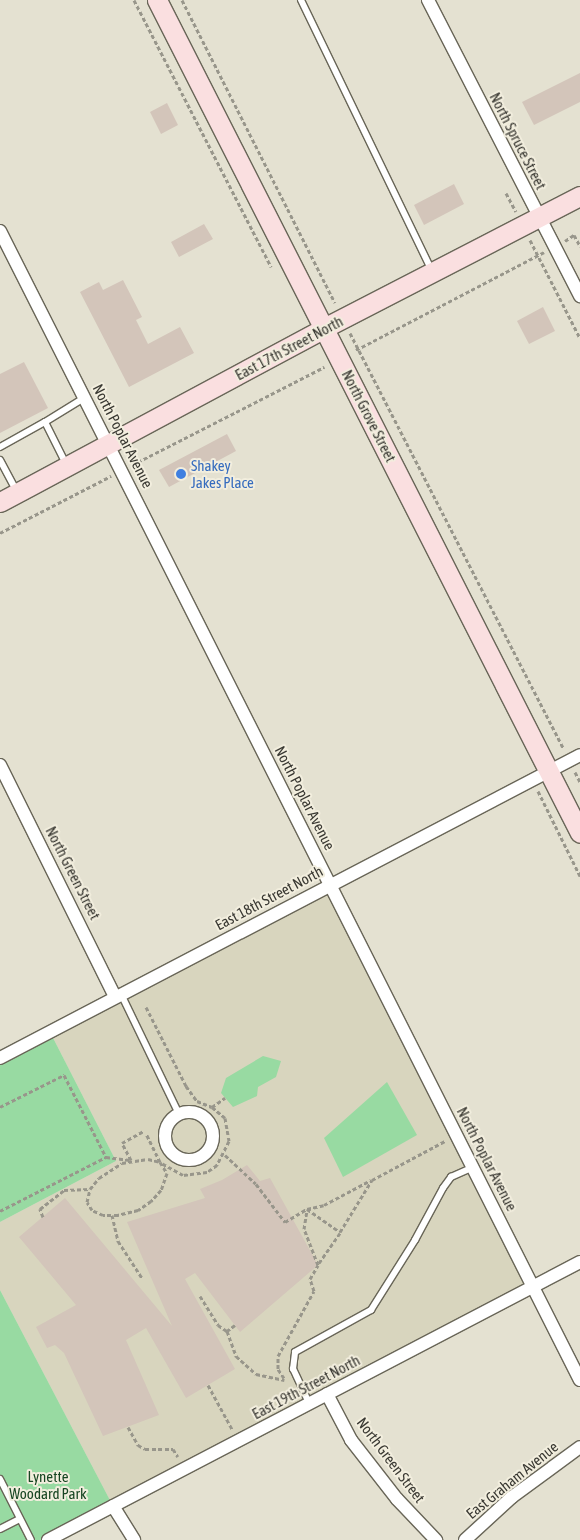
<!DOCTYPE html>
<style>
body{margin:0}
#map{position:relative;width:580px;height:1540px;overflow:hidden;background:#e4e1d1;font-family:"Asap Condensed",sans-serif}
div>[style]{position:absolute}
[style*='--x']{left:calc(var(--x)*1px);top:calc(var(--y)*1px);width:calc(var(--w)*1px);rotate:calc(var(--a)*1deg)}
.built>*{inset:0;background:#d8d5be}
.green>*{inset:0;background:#98daa2}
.building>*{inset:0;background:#d3c5ba}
.path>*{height:3px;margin-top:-1.5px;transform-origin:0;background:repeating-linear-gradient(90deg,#98968b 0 4px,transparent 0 6.5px)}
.roads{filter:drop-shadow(1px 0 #696658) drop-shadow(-1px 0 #696658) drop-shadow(0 1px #696658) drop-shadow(0 -1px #696658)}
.lane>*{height:6px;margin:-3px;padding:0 3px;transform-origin:3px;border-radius:3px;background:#fff}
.street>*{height:12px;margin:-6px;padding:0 6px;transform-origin:6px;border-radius:6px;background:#fff}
.street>.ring{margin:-6px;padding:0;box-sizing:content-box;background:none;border:12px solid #fff;border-radius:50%}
.secondary>*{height:19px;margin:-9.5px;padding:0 9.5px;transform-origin:9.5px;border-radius:9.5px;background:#fadfe0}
.dots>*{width:14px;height:14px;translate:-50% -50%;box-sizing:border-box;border:2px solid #f2eede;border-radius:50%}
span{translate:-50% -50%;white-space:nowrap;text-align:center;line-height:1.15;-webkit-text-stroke:4px #f2eede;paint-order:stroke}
.street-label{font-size:15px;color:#3a3933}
.shop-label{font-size:15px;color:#366cbe}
.left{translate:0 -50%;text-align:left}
.park-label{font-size:15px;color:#174622}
</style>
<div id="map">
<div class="built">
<div style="clip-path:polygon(330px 885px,533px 1286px,113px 1506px,0 1290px,0 1222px,116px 1161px,50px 1032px)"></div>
</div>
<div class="green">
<div style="clip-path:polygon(50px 1032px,116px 1161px,0 1222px,0 1058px)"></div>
<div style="clip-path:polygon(263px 1056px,281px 1061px,276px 1077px,258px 1087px,257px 1096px,233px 1107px,221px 1093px,226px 1078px)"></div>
<div style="clip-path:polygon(387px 1082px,417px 1135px,343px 1177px,324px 1138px)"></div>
<div style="clip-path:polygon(0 1290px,113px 1506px,48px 1540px,0 1540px)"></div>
</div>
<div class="building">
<div style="clip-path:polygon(580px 73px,580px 102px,534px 125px,522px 102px)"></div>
<div style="clip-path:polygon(167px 103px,178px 125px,161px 134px,150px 112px)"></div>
<div style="clip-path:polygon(454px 184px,464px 204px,424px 225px,414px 205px)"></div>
<div style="clip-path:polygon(204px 224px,213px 239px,179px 257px,171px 242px)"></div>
<div style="clip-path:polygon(123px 280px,142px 317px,136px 320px,148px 344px,180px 327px,194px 353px,129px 387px,80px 292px,99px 282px,103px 290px)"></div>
<div style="clip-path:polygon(543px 307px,555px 331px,529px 344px,517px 321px)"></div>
<div style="clip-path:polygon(24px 362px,48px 408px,0 433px,0 374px)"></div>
<div style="clip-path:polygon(227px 434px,236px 451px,169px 487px,159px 470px)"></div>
<div style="clip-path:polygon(247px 1165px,260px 1181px,270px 1178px,318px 1265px,240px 1332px,195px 1273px,185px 1279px,235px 1369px,186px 1398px,146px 1328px,126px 1340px,159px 1415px,103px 1436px,64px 1353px,55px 1345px,47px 1348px,36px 1327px,76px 1305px,19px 1237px,65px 1198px,172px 1326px,127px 1222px,205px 1198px,200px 1189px,222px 1180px)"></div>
</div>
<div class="path">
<div style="--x:134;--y:0;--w:300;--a:62.8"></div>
<div style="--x:182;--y:0;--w:339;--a:63.2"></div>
<div style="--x:506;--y:193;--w:21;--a:62"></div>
<div style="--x:530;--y:240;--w:110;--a:63"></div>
<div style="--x:565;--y:241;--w:11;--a:-34"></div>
<div style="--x:574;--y:235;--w:13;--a:61"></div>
<div style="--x:350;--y:333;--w:466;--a:62.8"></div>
<div style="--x:356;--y:350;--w:212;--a:-27.5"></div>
<div style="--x:132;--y:465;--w:216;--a:-27"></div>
<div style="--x:0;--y:533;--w:125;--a:-27.2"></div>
<div style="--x:575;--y:772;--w:11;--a:63"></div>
<div style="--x:538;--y:791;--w:95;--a:63.7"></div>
<div style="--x:146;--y:1007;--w:89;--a:63.1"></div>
<div style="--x:186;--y:1086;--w:19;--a:54"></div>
<div style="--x:197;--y:1101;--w:16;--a:22"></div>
<div style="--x:212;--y:1107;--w:17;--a:40"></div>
<div style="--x:225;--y:1118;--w:23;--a:80"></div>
<div style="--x:229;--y:1141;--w:27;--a:117"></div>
<div style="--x:217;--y:1165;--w:12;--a:145"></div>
<div style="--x:207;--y:1172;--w:24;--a:173"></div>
<div style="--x:183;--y:1175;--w:26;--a:-151"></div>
<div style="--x:160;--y:1162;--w:32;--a:-116"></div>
<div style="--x:0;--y:1107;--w:72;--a:-26.6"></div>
<div style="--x:64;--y:1075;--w:92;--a:62.9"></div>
<div style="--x:212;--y:1107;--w:16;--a:-35"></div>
<div style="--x:225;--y:1155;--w:42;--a:43.1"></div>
<div style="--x:256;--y:1184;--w:48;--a:52.7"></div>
<div style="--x:285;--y:1222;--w:26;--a:-31"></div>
<div style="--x:307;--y:1209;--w:40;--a:34.9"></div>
<div style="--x:340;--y:1232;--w:61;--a:-58.4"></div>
<div style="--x:372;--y:1180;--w:83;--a:-28.1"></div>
<div style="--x:148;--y:1159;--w:12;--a:14"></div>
<div style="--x:160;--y:1162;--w:13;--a:58"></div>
<div style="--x:167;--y:1173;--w:18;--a:109"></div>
<div style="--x:161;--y:1190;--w:15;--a:132"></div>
<div style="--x:151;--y:1201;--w:16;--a:145"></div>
<div style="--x:138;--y:1210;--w:21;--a:166"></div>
<div style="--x:118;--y:1215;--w:15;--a:180"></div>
<div style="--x:103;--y:1215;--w:12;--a:-156"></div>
<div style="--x:92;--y:1210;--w:9;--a:-122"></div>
<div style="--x:87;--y:1202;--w:13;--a:-77"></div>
<div style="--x:90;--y:1189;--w:14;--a:-51"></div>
<div style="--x:99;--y:1178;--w:27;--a:-33"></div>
<div style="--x:122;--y:1163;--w:26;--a:-9"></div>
<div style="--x:131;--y:1160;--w:19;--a:-118"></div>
<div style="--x:122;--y:1143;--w:25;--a:-29"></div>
<div style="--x:0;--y:1211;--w:119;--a:-27"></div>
<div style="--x:106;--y:1157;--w:24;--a:7"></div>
<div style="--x:112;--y:1215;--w:27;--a:77"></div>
<div style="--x:118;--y:1241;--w:44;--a:57"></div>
<div style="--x:43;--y:1217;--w:9;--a:-111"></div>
<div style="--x:40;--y:1209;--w:31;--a:-38"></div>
<div style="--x:64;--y:1190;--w:26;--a:-2"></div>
<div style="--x:340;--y:1233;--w:39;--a:125"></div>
<div style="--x:318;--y:1265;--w:39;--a:-111"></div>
<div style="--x:304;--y:1229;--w:20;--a:-81"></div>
<div style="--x:307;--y:1209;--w:17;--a:-13"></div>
<div style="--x:324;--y:1205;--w:53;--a:-28"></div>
<div style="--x:200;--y:1296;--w:34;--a:58"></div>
<div style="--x:218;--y:1325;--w:11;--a:34"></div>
<div style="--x:235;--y:1325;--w:10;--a:143"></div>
<div style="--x:227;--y:1331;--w:27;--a:70"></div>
<div style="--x:236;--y:1356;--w:27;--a:42"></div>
<div style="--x:256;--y:1374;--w:29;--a:12"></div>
<div style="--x:284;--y:1378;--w:11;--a:-124"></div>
<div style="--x:278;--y:1369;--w:13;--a:-90"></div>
<div style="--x:278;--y:1356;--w:74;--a:-61"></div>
<div style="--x:314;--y:1291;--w:13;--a:-108"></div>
<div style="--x:310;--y:1279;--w:16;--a:-60"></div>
<div style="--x:208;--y:1385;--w:50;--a:61.4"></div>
<div style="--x:128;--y:1427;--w:21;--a:61"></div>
<div style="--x:138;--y:1445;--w:8;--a:30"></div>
<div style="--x:145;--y:1449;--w:28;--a:0"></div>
<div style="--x:173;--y:1449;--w:9;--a:58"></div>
</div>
<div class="roads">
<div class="lane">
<div style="--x:301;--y:0;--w:301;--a:64.2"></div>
<div style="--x:45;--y:422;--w:46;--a:-31.6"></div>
<div style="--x:0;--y:447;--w:51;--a:-29.1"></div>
<div style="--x:45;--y:422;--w:47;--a:63.4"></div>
<div style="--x:0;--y:460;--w:34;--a:62"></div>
<div style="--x:121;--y:994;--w:133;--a:64.2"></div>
<div style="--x:309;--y:1403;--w:38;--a:-115"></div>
<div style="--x:293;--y:1369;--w:17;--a:-83"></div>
<div style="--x:295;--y:1352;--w:87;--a:-28.9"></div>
<div style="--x:371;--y:1310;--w:83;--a:-57.8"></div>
<div style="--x:415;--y:1240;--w:59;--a:-61.7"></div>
<div style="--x:443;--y:1188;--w:14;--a:-54"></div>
<div style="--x:451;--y:1177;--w:24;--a:-24"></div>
<div style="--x:0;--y:1479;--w:68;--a:63.1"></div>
<div style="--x:0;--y:1529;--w:22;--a:-27"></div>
</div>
<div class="street">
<div style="--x:428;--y:0;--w:333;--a:62.8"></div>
<div style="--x:0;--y:231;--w:1287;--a:63.22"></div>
<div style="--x:0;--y:765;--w:259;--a:63.6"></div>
<div style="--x:0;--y:1058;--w:654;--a:-27.58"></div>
<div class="ring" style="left:165px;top:1112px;width:36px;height:36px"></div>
<div style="--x:327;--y:1394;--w:52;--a:62.4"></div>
<div style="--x:351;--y:1440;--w:75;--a:52.1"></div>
<div style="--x:397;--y:1499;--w:57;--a:46.4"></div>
<div style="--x:113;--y:1506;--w:40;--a:58"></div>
<div style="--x:48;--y:1540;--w:600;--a:-27.59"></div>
<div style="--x:465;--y:1540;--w:64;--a:-42.5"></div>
<div style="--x:512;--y:1497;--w:84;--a:-36.3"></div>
</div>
<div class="secondary">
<div style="--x:157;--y:0;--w:934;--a:63.08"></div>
<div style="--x:0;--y:502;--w:368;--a:-28.2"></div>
<div style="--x:324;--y:328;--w:288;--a:-27.3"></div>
</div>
</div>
<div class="dots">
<div style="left:181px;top:474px;background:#3f7fe0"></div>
</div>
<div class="street-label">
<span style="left:518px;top:141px;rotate:63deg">North Spruce Street</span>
<span style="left:289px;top:348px;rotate:-28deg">East 17th Street North</span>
<span style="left:369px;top:416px;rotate:63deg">North Grove Street</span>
<span style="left:123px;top:436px;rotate:63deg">North Poplar Avenue</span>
<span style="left:305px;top:798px;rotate:63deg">North Poplar Avenue</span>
<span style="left:73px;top:873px;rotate:63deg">North Green Street</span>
<span style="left:269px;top:898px;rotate:-28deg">East 18th Street North</span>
<span style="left:487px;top:1159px;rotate:63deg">North Poplar Avenue</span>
<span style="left:306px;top:1387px;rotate:-28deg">East 19th Street North</span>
<span style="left:391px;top:1460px;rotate:53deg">North Green Street</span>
<span style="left:512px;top:1480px;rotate:-39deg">East Graham Avenue</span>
</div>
<div class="shop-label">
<span class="left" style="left:191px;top:474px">Shakey<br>Jakes Place</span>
</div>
<div class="park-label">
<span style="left:48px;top:1485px">Lynette<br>Woodard Park</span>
</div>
</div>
